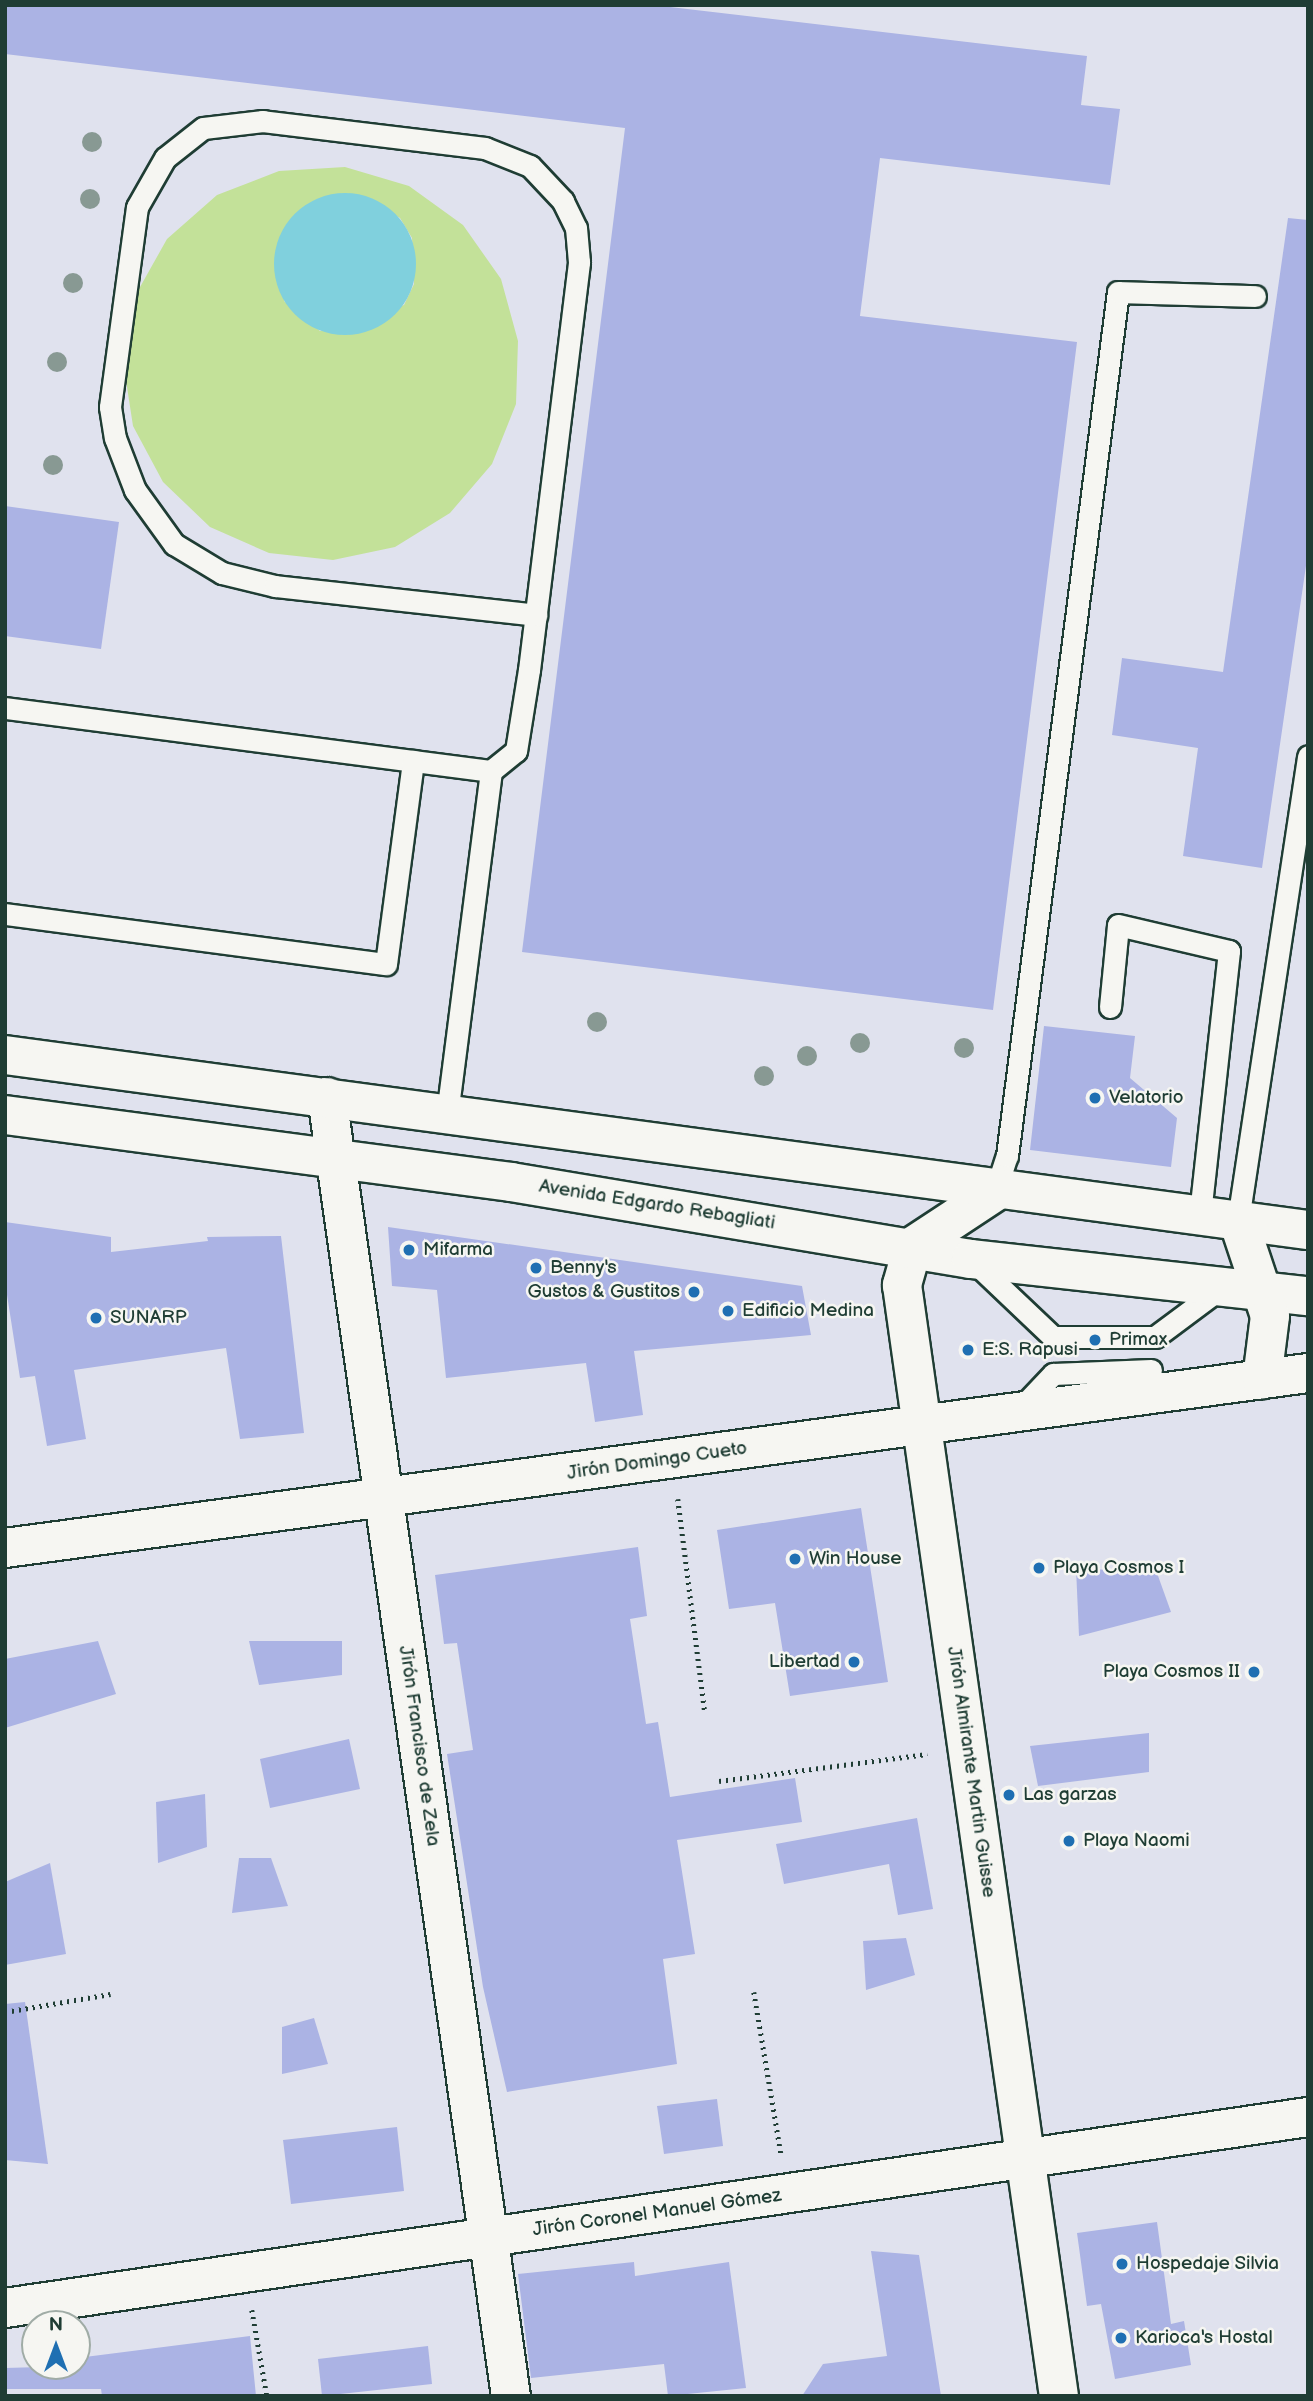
<!DOCTYPE html>
<meta charset="utf-8">
<style>
body{margin:0}
#map{position:relative;width:1313px;height:2401px;overflow:hidden;background:#e0e2ee;font-family:"Balsamiq Sans",sans-serif}
div>[style]{position:absolute}
[style*='--x']{left:calc(var(--x)*1px);top:calc(var(--y)*1px);width:calc(var(--w)*1px);rotate:calc(var(--a)*1deg)}
.green>*{inset:0;background:#c3e199}
.water>*{inset:0;background:#80d0dd}
.round{border-radius:50%}
.building>*{inset:0;background:#abb3e4}
.path>*{height:4.5px;margin-top:-2.25px;transform-origin:0;background:repeating-linear-gradient(90deg,#1f3d34 0 2px,transparent 0 7px)}
.roads{filter:drop-shadow(2px 0 #1f3d34) drop-shadow(-2px 0 #1f3d34) drop-shadow(0 2px #1f3d34) drop-shadow(0 -2px #1f3d34)}
.service>*{height:21px;margin:-10.5px;padding:0 10.5px;transform-origin:10.5px;border-radius:10.5px;background:#f6f6f2}
.minor>*{height:38px;margin:-19px;padding:0 19px;transform-origin:19px;border-radius:19px;background:#f6f6f2}
.tertiary>*{height:38px;margin:-19px;padding:0 19px;transform-origin:19px;border-radius:19px;background:#f6f6f2}
.trees>*{width:20px;height:20px;margin:-10px;border-radius:50%;background:#889993}
.dots>*{width:19px;height:19px;translate:-50% -50%;box-sizing:border-box;border:4px solid #f6f6f2;border-radius:50%}
span{translate:-50% -50%;white-space:nowrap;text-align:center;line-height:1.15;-webkit-text-stroke:5px #f6f6f2;paint-order:stroke}
.poi-label{font-size:19px;color:#1f3d34}
.left{translate:0 -50%;text-align:left}
.right{translate:-100% -50%;text-align:right}
.street-label{font-size:19px;color:#1f3d34}
.frame{position:absolute;inset:0;border:7px solid #1f3d34;pointer-events:none}
.north{position:absolute;left:21px;top:2310px;width:70px;height:70px;box-sizing:border-box;background:#f6f6f2;border:2px solid #a0aca6;border-radius:50%;rotate:0deg;font-size:19px;font-weight:700;line-height:28px;text-align:center;color:#1f3d34}
.north::after{content:'';display:block;margin:auto;width:24px;height:32px;background:#1f6fb2;clip-path:polygon(50% 0,100% 100%,50% 72%,0 100%)}
</style>
<div id="map">
<div class="green">
<div style="clip-path:polygon(evenodd,345px 167px,409px 186px,463px 225px,501px 279px,518px 341px,516px 404px,492px 464px,450px 513px,395px 547px,333px 560px,269px 553px,210px 527px,163px 482px,133px 426px,123px 361px,135px 296px,167px 239px,217px 195px,279px 171px,345px 167px,336px 194px,359px 195px,400px 218px,412px 238px,414px 284px,404px 305px,320px 331px,284px 301px,314px 201px,336px 194px)"></div>
</div>
<div class="water">
<div class="round" style="left:274px;top:193px;width:142px;height:142px"></div>
</div>
<div class="building">
<div style="clip-path:polygon(5px 5px,653px 5px,1087px 56px,1081px 105px,1120px 109px,1110px 185px,880px 158px,860px 316px,1077px 342px,993px 1010px,522px 952px,625px 128px,5px 54px)"></div>
<div style="clip-path:polygon(1288px 218px,1308px 220px,1308px 552px,1262px 868px,1183px 856px,1198px 748px,1112px 735px,1122px 658px,1223px 672px)"></div>
<div style="clip-path:polygon(5px 506px,119px 522px,101px 649px,5px 636px)"></div>
<div style="clip-path:polygon(1044px 1026px,1135px 1036px,1130px 1078px,1177px 1118px,1171px 1167px,1030px 1150px)"></div>
<div style="clip-path:polygon(5px 1222px,111px 1237px,111px 1252px,208px 1241px,207px 1237px,281px 1236px,304px 1433px,240px 1439px,226px 1348px,74px 1370px,86px 1439px,47px 1446px,35px 1376px,20px 1378px,5px 1282px)"></div>
<div style="clip-path:polygon(388px 1227px,802px 1286px,811px 1335px,634px 1351px,643px 1415px,595px 1422px,586px 1363px,446px 1378px,437px 1290px,392px 1286px)"></div>
<div style="clip-path:polygon(861px 1508px,888px 1682px,790px 1696px,775px 1603px,729px 1609px,717px 1530px)"></div>
<div style="clip-path:polygon(638px 1547px,647px 1616px,630px 1619px,646px 1724px,658px 1722px,670px 1797px,795px 1778px,802px 1822px,677px 1840px,695px 1954px,663px 1959px,677px 2064px,507px 2092px,483px 1987px,447px 1754px,473px 1750px,457px 1643px,444px 1644px,435px 1575px)"></div>
<div style="clip-path:polygon(1076px 1568px,1157px 1573px,1171px 1612px,1079px 1636px)"></div>
<div style="clip-path:polygon(98px 1641px,116px 1694px,5px 1728px,5px 1659px)"></div>
<div style="clip-path:polygon(249px 1641px,342px 1641px,342px 1675px,259px 1685px)"></div>
<div style="clip-path:polygon(1149px 1733px,1149px 1772px,1038px 1786px,1030px 1746px)"></div>
<div style="clip-path:polygon(349px 1739px,360px 1789px,270px 1808px,260px 1759px)"></div>
<div style="clip-path:polygon(205px 1794px,207px 1847px,158px 1863px,156px 1802px)"></div>
<div style="clip-path:polygon(917px 1818px,933px 1909px,898px 1915px,889px 1864px,784px 1884px,776px 1844px)"></div>
<div style="clip-path:polygon(239px 1858px,271px 1858px,288px 1906px,232px 1913px)"></div>
<div style="clip-path:polygon(50px 1863px,66px 1954px,5px 1965px,5px 1882px)"></div>
<div style="clip-path:polygon(906px 1938px,915px 1975px,866px 1990px,863px 1941px)"></div>
<div style="clip-path:polygon(25px 2002px,48px 2164px,5px 2160px,5px 2004px)"></div>
<div style="clip-path:polygon(314px 2018px,328px 2064px,282px 2074px,282px 2027px)"></div>
<div style="clip-path:polygon(717px 2099px,723px 2146px,664px 2154px,657px 2106px)"></div>
<div style="clip-path:polygon(397px 2127px,404px 2191px,291px 2204px,283px 2140px)"></div>
<div style="clip-path:polygon(1157px 2222px,1171px 2324px,1184px 2321px,1191px 2365px,1115px 2379px,1101px 2304px,1087px 2306px,1077px 2233px)"></div>
<div style="clip-path:polygon(871px 2251px,919px 2255px,941px 2396px,802px 2396px,823px 2364px,887px 2356px)"></div>
<div style="clip-path:polygon(634px 2262px,635px 2276px,729px 2262px,746px 2388px,668px 2396px,664px 2364px,531px 2378px,518px 2274px)"></div>
<div style="clip-path:polygon(250px 2336px,256px 2396px,102px 2396px,101px 2389px,5px 2389px,5px 2368px,77px 2366px,77px 2358px)"></div>
<div style="clip-path:polygon(428px 2346px,432px 2384px,322px 2396px,318px 2359px)"></div>
</div>
<div class="path">
<div style="--x:678;--y:1499;--w:216;--a:82.8"></div>
<div style="--x:719;--y:1781;--w:210;--a:-7.4"></div>
<div style="--x:754;--y:1992;--w:164;--a:80.5"></div>
<div style="--x:5;--y:2012;--w:107;--a:-9.7"></div>
<div style="--x:252;--y:2310;--w:87;--a:80.1"></div>
</div>
<div class="roads">
<div class="service">
<div style="--x:5;--y:708;--w:490;--a:7.4"></div>
<div style="--x:491;--y:771;--w:345;--a:97.3"></div>
<div style="--x:491;--y:771;--w:32;--a:-39"></div>
<div style="--x:516;--y:751;--w:82;--a:-80.9"></div>
<div style="--x:529;--y:670;--w:411;--a:-83"></div>
<div style="--x:579;--y:262;--w:34;--a:-95"></div>
<div style="--x:576;--y:228;--w:30;--a:-116"></div>
<div style="--x:563;--y:201;--w:48;--a:-133.3"></div>
<div style="--x:530;--y:166;--w:48;--a:-158.2"></div>
<div style="--x:485;--y:148;--w:224;--a:-173.1"></div>
<div style="--x:263;--y:121;--w:60;--a:173.3"></div>
<div style="--x:203;--y:128;--w:48;--a:141.7"></div>
<div style="--x:165;--y:158;--w:56;--a:119.7"></div>
<div style="--x:137;--y:207;--w:202;--a:97.7"></div>
<div style="--x:110;--y:407;--w:31;--a:81"></div>
<div style="--x:115;--y:438;--w:56;--a:69"></div>
<div style="--x:135;--y:490;--w:67;--a:54.2"></div>
<div style="--x:174;--y:544;--w:56;--a:31.1"></div>
<div style="--x:222;--y:573;--w:55;--a:13.8"></div>
<div style="--x:275;--y:586;--w:263;--a:6.3"></div>
<div style="--x:5;--y:914;--w:384;--a:7.5"></div>
<div style="--x:386;--y:964;--w:205;--a:-82.4"></div>
<div style="--x:1110;--y:1007;--w:82;--a:-84.4"></div>
<div style="--x:1118;--y:925;--w:114;--a:13.2"></div>
<div style="--x:1229;--y:951;--w:266;--a:96.3"></div>
<div style="--x:995;--y:1192;--w:38;--a:-72"></div>
<div style="--x:1007;--y:1156;--w:871;--a:-82.68"></div>
<div style="--x:1118;--y:292;--w:137;--a:1.7"></div>
<div style="--x:1238;--y:1220;--w:469;--a:-81.4"></div>
<div style="--x:975;--y:1263;--w:108;--a:43.5"></div>
<div style="--x:1053;--y:1337;--w:102;--a:0"></div>
<div style="--x:1155;--y:1337;--w:84;--a:-36.7"></div>
<div style="--x:1019;--y:1410;--w:50;--a:-46.6"></div>
<div style="--x:1053;--y:1374;--w:98;--a:-2.3"></div>
</div>
<div class="minor">
<div style="--x:327;--y:1097;--w:1312;--a:81.94"></div>
<div style="--x:995;--y:1192;--w:98;--a:146.6"></div>
<div style="--x:913;--y:1246;--w:41;--a:105.8"></div>
<div style="--x:902;--y:1285;--w:1122;--a:81.96"></div>
<div style="--x:5;--y:1548;--w:1315;--a:-7.65"></div>
<div style="--x:5;--y:2308;--w:1317;--a:-8.34"></div>
</div>
<div class="tertiary">
<div style="--x:5;--y:1055;--w:1315;--a:7.65"></div>
<div style="--x:5;--y:1115;--w:510;--a:7.54"></div>
<div style="--x:511;--y:1182;--w:466;--a:9.5"></div>
<div style="--x:971;--y:1259;--w:339;--a:6.3"></div>
<div style="--x:1238;--y:1220;--w:101;--a:71.6"></div>
<div style="--x:1270;--y:1316;--w:64;--a:97.2"></div>
</div>
</div>
<div class="trees">
<div style="left:92px;top:142px"></div>
<div style="left:90px;top:199px"></div>
<div style="left:73px;top:283px"></div>
<div style="left:57px;top:362px"></div>
<div style="left:53px;top:465px"></div>
<div style="left:597px;top:1022px"></div>
<div style="left:860px;top:1043px"></div>
<div style="left:964px;top:1048px"></div>
<div style="left:807px;top:1056px"></div>
<div style="left:764px;top:1076px"></div>
</div>
<div class="dots">
<div style="left:1095px;top:1098px;background:#1f6fb2"></div>
<div style="left:409px;top:1250px;background:#1f6fb2"></div>
<div style="left:536px;top:1268px;background:#1f6fb2"></div>
<div style="left:694px;top:1292px;background:#1f6fb2"></div>
<div style="left:728px;top:1311px;background:#1f6fb2"></div>
<div style="left:96px;top:1318px;background:#1f6fb2"></div>
<div style="left:1095px;top:1340px;background:#1f6fb2"></div>
<div style="left:968px;top:1350px;background:#1f6fb2"></div>
<div style="left:795px;top:1559px;background:#1f6fb2"></div>
<div style="left:1039px;top:1568px;background:#1f6fb2"></div>
<div style="left:854px;top:1662px;background:#1f6fb2"></div>
<div style="left:1254px;top:1672px;background:#1f6fb2"></div>
<div style="left:1009px;top:1795px;background:#1f6fb2"></div>
<div style="left:1069px;top:1841px;background:#1f6fb2"></div>
<div style="left:1122px;top:2264px;background:#1f6fb2"></div>
<div style="left:1121px;top:2338px;background:#1f6fb2"></div>
</div>
<div class="poi-label">
<span class="left" style="left:1109px;top:1098px">Velatorio</span>
<span class="left" style="left:423px;top:1250px">Mifarma</span>
<span class="left" style="left:550px;top:1268px">Benny's</span>
<span class="right" style="left:680px;top:1292px">Gustos &amp; Gustitos</span>
<span class="left" style="left:742px;top:1311px">Edificio Medina</span>
<span class="left" style="left:110px;top:1318px">SUNARP</span>
<span class="left" style="left:1109px;top:1340px">Primax</span>
<span class="left" style="left:982px;top:1350px">E:S. Rapusi</span>
<span class="left" style="left:809px;top:1559px">Win House</span>
<span class="left" style="left:1053px;top:1568px">Playa Cosmos I</span>
<span class="right" style="left:840px;top:1662px">Libertad</span>
<span class="right" style="left:1240px;top:1672px">Playa Cosmos II</span>
<span class="left" style="left:1023px;top:1795px">Las garzas</span>
<span class="left" style="left:1083px;top:1841px">Playa Naomi</span>
<span class="left" style="left:1136px;top:2264px">Hospedaje Silvia</span>
<span class="left" style="left:1135px;top:2338px">Karioca's Hostal</span>
</div>
<div class="street-label">
<span style="left:657px;top:1205px;rotate:9deg">Avenida Edgardo Rebagliati</span>
<span style="left:657px;top:1461px;rotate:-8deg">Jirón Domingo Cueto</span>
<span style="left:419px;top:1746px;rotate:82deg">Jirón Francisco de Zela</span>
<span style="left:971px;top:1772px;rotate:82deg">Jirón Almirante Martin Guisse</span>
<span style="left:657px;top:2213px;rotate:-8deg">Jirón Coronel Manuel Gómez</span>
</div>
<div class="frame"></div>
<div class="north">N</div>
</div>
